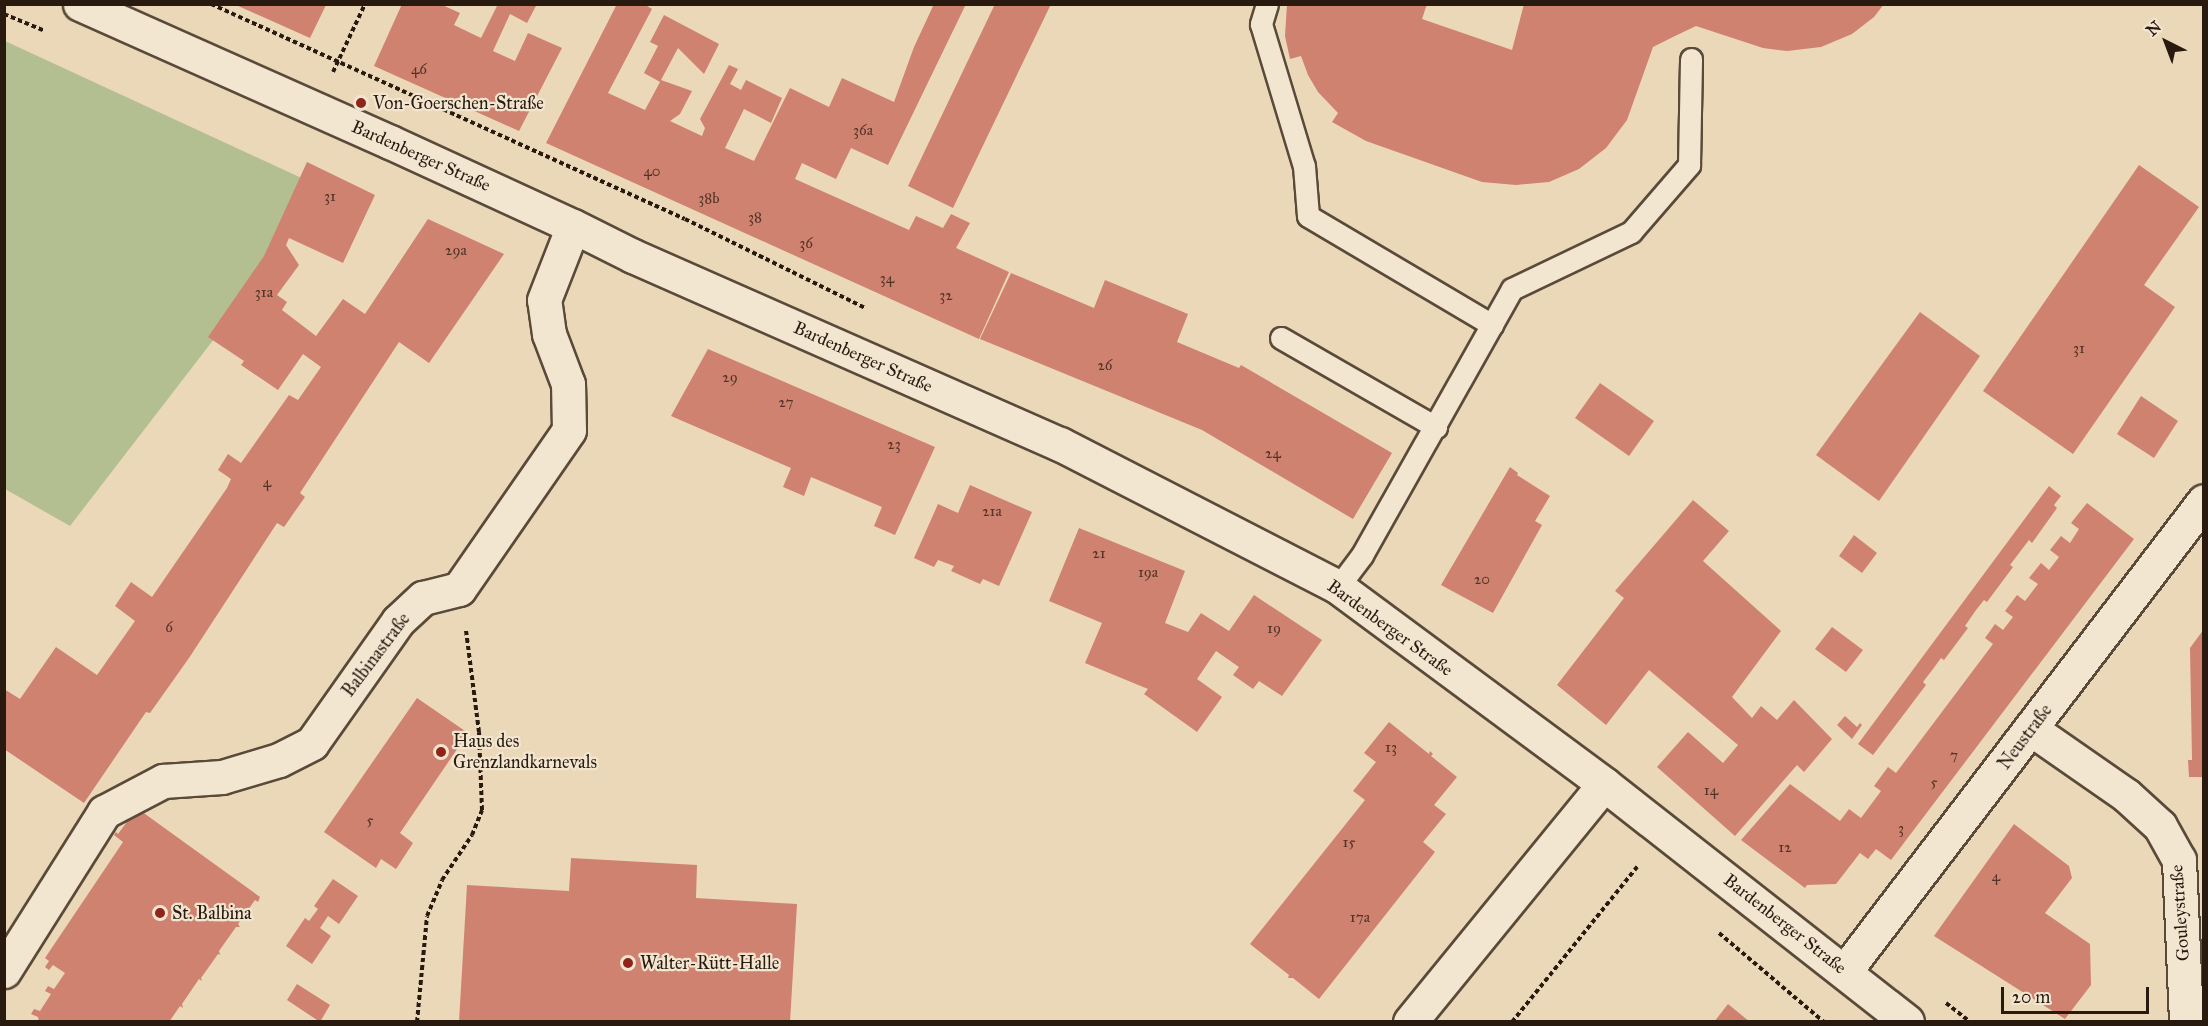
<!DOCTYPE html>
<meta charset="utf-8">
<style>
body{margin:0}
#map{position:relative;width:2208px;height:1026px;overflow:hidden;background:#ebd8b8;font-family:"IM FELL Great Primer",serif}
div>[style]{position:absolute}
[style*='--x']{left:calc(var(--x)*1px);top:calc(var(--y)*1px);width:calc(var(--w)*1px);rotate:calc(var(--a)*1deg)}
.green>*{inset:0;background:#b4bf91}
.building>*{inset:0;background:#cf8270}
.path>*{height:4px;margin-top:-2px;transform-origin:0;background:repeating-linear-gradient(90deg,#291a0f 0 4.5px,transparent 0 7.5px)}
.roads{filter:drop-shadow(2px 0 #5a4a39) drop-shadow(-2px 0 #5a4a39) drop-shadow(0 2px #5a4a39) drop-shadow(0 -2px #5a4a39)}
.lane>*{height:21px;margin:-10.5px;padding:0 10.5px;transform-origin:10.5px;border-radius:10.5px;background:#f2e6d1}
.street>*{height:33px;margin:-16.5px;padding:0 16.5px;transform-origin:16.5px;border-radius:16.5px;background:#f2e6d1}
.dots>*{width:16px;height:16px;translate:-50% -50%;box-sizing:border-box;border:3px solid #f2e6d1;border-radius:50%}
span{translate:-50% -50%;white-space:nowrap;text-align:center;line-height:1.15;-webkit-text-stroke:4.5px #f2e6d1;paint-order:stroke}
.number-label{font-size:15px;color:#523427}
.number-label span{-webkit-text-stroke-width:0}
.poi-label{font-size:18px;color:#291a0f}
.left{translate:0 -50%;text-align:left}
.street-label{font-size:18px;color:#291a0f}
.frame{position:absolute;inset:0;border:6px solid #291a0f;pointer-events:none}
.north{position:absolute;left:2136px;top:12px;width:60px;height:60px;-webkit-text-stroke:4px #f2e6d1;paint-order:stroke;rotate:318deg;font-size:16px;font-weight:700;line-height:24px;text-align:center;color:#291a0f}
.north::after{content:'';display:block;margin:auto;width:21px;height:27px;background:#291a0f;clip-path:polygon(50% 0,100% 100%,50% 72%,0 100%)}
.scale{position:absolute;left:2001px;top:987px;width:148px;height:27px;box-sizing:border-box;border:3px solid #291a0f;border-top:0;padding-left:8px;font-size:18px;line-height:21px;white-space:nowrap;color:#291a0f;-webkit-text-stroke:4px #f2e6d1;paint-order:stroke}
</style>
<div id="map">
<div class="green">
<div style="clip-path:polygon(5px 41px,308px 181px,268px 269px,70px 526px,5px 489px)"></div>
</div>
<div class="building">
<div style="clip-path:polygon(402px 4px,440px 4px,460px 13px,454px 25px,481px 38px,498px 4px,537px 4px,527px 23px,510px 14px,493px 51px,515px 61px,528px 33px,562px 48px,519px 131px,374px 66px)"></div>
<div style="clip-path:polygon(617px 4px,644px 4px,652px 9px,608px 93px,645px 110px,660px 82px,644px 73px,658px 46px,650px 42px,664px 15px,719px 44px,704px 74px,678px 48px,661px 80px,692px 91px,680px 114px,670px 121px,702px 136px,705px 128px,700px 119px,729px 65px,738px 69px,730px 84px,741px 90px,746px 80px,782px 98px,771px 123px,744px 109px,725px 148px,754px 161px,790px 88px,829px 107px,842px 78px,894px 102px,914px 47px,934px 4px,966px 4px,888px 165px,851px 148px,836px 179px,802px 163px,795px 179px,909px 230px,916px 216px,943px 228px,951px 214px,970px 223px,956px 248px,1009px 272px,979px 339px,546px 143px)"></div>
<div style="clip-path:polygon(995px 4px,1051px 4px,953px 208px,908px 186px)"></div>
<div style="clip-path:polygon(1287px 4px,1427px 4px,1422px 19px,1512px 50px,1524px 4px,1884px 4px,1874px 17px,1852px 34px,1821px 47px,1787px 51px,1763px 48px,1696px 26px,1675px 36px,1653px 47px,1627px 120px,1606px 148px,1579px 169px,1549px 182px,1516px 185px,1482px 182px,1366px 141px,1332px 122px,1338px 113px,1318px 92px,1308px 75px,1301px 56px,1290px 59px,1285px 36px)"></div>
<div style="clip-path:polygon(236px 5px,326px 5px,310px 38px)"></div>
<div style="clip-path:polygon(307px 162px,375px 195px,343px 263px,289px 238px,286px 245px,299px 265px,277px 295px,287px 302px,282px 310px,316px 336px,343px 299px,365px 314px,428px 219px,504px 254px,429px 363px,399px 342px,300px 493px,305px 497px,284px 527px,277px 523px,189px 658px,150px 713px,146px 712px,84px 803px,4px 749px,4px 689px,20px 699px,56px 647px,97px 675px,135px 621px,115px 606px,131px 582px,152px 597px,227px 488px,231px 479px,218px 470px,228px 454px,241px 463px,289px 395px,298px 400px,321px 367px,303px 354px,278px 390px,241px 365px,244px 361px,208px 337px,264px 256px)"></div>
<div style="clip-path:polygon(2139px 165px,2199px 207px,2144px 285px,2175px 307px,2073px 454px,1983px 391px)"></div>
<div style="clip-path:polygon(1011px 273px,1094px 308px,1105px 280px,1188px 314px,1177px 342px,1239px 368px,1241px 365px,1392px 453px,1353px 519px,1202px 430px,980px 339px)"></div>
<div style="clip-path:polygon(1920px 312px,1980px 356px,1879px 501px,1816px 455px)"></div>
<div style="clip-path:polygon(708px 349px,935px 447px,895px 535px,874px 526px,882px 507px,811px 477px,804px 496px,783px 487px,791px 468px,671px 416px)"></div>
<div style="clip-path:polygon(1600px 383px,1654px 421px,1629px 456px,1575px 418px)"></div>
<div style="clip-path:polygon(2141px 396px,2178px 421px,2154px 458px,2117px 434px)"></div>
<div style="clip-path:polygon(1510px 467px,1518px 473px,1517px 475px,1550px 496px,1535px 521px,1542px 525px,1493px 613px,1441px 585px)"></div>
<div style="clip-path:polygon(970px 485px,1032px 512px,999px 586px,983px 579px,980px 584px,951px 571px,954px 566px,938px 560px,934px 567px,914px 558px,938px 504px,958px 513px)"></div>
<div style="clip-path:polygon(2049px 486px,2061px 496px,2054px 505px,2057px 508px,2032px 543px,2029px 540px,2010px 565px,2013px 567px,1987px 602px,1984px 600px,1976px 610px,1965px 626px,1968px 628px,1944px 660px,1941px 658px,1933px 669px,1923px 682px,1926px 685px,1873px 755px,1858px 744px)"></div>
<div style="clip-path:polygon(1693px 500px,1729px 531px,1703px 561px,1781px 631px,1732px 697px,1752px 718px,1761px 706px,1777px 720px,1794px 700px,1832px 739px,1804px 772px,1797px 765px,1735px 836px,1657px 767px,1688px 732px,1723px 763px,1738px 745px,1649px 670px,1606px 725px,1557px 685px,1624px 598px,1615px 591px)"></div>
<div style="clip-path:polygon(2087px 503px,2134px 539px,1891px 860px,1876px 849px,1868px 859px,1860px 853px,1836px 884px,1807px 885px,1805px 888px,1741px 840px,1790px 784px,1840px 821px,1849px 809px,1861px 818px,1881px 791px,1874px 786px,1888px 767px,1896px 773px,1993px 644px,1985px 638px,1995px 624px,2003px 630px,2013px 617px,2005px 611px,2017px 595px,2025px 601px,2038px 584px,2029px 578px,2041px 563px,2049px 570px,2059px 557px,2050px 550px,2061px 536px,2070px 543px,2079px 529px,2071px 523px)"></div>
<div style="clip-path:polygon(1079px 528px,1185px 571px,1165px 623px,1188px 632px,1201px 613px,1229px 631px,1254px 595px,1322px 640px,1282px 696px,1259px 681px,1253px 689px,1233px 675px,1239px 667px,1216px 651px,1197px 679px,1222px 697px,1197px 732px,1144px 694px,1148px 689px,1085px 663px,1102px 623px,1049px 601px)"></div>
<div style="clip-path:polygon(1854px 535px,1877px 553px,1862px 573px,1839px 556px)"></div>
<div style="clip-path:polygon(1832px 627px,1863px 650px,1846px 672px,1815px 649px)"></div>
<div style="clip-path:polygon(2204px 629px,2204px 777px,2189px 777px,2188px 760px,2192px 760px,2190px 648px)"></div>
<div style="clip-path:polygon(417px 698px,468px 733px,400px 833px,413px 843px,396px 869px,381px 859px,376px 868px,324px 832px)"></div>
<div style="clip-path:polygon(1845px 716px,1857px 727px,1860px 723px,1862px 725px,1852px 739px,1837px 725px)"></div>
<div style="clip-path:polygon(1389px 722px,1429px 754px,1430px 751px,1433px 754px,1431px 756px,1457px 777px,1434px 805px,1446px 814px,1423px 842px,1435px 852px,1319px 999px,1293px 978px,1288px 978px,1289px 975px,1250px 944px,1365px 800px,1353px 791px,1376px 762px,1364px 753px)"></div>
<div style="clip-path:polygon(134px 806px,260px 897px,258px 902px,255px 900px,238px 924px,240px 927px,236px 927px,219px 951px,220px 955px,218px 954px,201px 978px,202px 981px,199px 979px,182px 1004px,183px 1008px,180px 1006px,169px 1022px,39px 1022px,38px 1017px,31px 1014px,34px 1009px,40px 1011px,51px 994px,45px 991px,48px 986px,54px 989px,65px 973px,53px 965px,49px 970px,45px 967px,49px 961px,45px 958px,123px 842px,114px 835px,116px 832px,118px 834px,135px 811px)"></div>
<div style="clip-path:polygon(2014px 824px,2069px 866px,2072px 878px,2045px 913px,2090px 944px,2091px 985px,2065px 1019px,1934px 936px)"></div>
<div style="clip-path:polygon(571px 858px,697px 865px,696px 898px,797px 904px,790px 1022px,459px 1022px,467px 885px,569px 891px)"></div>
<div style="clip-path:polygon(333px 879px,358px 896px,339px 924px,328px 916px,320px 928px,331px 936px,312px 964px,286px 946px,305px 918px,309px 921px,318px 909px,314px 906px)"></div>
<div style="clip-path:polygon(297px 984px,330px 1005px,320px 1022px,287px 1000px)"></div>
<div style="clip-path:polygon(1728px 1004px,1750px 1022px,1714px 1022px)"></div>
</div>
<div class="path">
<div style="--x:211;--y:4;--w:520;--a:24.4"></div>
<div style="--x:685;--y:219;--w:201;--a:26.3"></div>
<div style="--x:4;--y:14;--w:44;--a:22.5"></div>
<div style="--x:333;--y:72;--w:75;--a:-64.8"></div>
<div style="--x:1719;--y:933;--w:138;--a:40.3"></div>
<div style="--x:1946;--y:1003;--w:31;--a:38"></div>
<div style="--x:417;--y:1022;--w:106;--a:-84.6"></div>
<div style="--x:427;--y:916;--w:39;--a:-67"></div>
<div style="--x:442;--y:880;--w:54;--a:-56.3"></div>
<div style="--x:472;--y:835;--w:27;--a:-68"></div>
<div style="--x:482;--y:810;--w:78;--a:-92.2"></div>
<div style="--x:479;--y:732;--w:103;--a:-97.3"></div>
<div style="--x:1512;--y:1022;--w:201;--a:-51.1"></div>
</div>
<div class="roads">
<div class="lane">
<div style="--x:1267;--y:4;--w:21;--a:107"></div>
<div style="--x:1261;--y:24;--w:148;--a:73.2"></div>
<div style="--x:1304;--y:166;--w:50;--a:85.4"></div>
<div style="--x:1308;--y:216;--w:214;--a:30.6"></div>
<div style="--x:1281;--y:338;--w:179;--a:29.9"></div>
<div style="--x:1338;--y:587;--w:40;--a:-53"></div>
<div style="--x:1362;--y:555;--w:305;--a:-60.6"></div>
<div style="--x:1512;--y:289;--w:132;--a:-25.6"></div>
<div style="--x:1631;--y:232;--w:89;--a:-49.1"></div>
<div style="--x:1689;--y:165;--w:106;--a:-88.9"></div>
</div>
<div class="street">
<div style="--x:80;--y:4;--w:339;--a:24"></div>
<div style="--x:390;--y:142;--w:201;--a:24.7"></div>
<div style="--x:573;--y:226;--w:67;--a:26.6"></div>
<div style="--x:633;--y:256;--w:467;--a:23.8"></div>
<div style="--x:1060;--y:444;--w:313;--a:27.2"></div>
<div style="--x:1338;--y:587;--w:331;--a:36.5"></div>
<div style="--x:1604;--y:784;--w:385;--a:38.1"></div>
<div style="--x:2031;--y:729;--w:116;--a:34.8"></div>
<div style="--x:2126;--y:795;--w:46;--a:42.4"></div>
<div style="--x:2160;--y:826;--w:39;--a:61"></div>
<div style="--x:2179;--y:860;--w:162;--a:87.5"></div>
<div style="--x:4;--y:971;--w:188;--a:-57.8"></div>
<div style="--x:104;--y:812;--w:67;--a:-27.7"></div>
<div style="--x:163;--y:781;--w:59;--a:-3.9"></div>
<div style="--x:222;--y:777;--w:59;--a:-16.6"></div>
<div style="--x:279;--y:760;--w:37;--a:-27"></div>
<div style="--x:312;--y:743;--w:149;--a:-54.8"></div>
<div style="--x:398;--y:621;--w:34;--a:-43"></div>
<div style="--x:423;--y:598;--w:37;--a:-14"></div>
<div style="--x:459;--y:589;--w:193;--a:-55.3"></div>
<div style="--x:569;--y:430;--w:46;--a:-91.2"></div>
<div style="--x:568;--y:384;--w:53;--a:-110.8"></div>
<div style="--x:549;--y:334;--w:34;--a:-98"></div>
<div style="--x:544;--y:300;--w:79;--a:-68.6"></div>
<div style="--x:1845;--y:971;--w:591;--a:-52.63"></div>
<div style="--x:1410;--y:1022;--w:307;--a:-50.8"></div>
</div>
</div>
<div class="dots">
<div style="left:361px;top:103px;background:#8f2418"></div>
<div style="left:441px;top:752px;background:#8f2418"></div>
<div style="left:160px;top:913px;background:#8f2418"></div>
<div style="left:628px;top:963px;background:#8f2418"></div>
</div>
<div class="number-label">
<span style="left:419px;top:70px">46</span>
<span style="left:863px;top:131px">36a</span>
<span style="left:652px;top:172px">40</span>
<span style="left:330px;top:197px">31</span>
<span style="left:709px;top:199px">38b</span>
<span style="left:755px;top:218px">38</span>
<span style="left:806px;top:244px">36</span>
<span style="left:456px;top:251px">29a</span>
<span style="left:887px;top:279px">34</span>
<span style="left:264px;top:293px">31a</span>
<span style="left:946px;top:296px">32</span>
<span style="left:2079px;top:349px">31</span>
<span style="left:1105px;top:366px">26</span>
<span style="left:730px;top:378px">29</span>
<span style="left:786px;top:403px">27</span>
<span style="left:894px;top:445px">23</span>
<span style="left:1273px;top:454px">24</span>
<span style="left:267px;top:483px">4</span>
<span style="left:992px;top:512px">21a</span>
<span style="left:1099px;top:554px">21</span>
<span style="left:1148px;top:573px">19a</span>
<span style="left:1482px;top:580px">20</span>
<span style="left:169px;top:628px">6</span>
<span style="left:1274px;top:629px">19</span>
<span style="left:1391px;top:748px">13</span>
<span style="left:1954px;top:756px">7</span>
<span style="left:1934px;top:783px">5</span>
<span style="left:1711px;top:791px">14</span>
<span style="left:370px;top:821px">5</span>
<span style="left:1901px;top:829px">3</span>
<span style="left:1349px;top:843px">15</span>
<span style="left:1785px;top:848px">12</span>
<span style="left:1996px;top:877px">4</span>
<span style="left:1360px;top:918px">17a</span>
</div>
<div class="poi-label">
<span class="left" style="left:373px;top:103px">Von-Goerschen-Straße</span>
<span class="left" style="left:453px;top:752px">Haus des<br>Grenzlandkarnevals</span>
<span class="left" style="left:172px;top:913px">St. Balbina</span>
<span class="left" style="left:640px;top:963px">Walter-Rütt-Halle</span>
</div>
<div class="street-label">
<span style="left:421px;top:156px;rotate:24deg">Bardenberger Straße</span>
<span style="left:863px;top:357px;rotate:24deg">Bardenberger Straße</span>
<span style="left:1390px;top:628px;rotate:36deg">Bardenberger Straße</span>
<span style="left:376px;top:655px;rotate:-53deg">Balbinastraße</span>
<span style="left:2025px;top:737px;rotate:-53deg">Neustraße</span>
<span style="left:2180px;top:913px;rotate:-94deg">Gouleystraße</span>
<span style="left:1785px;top:924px;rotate:38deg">Bardenberger Straße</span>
</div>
<div class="frame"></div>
<div class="north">N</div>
<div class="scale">20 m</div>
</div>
